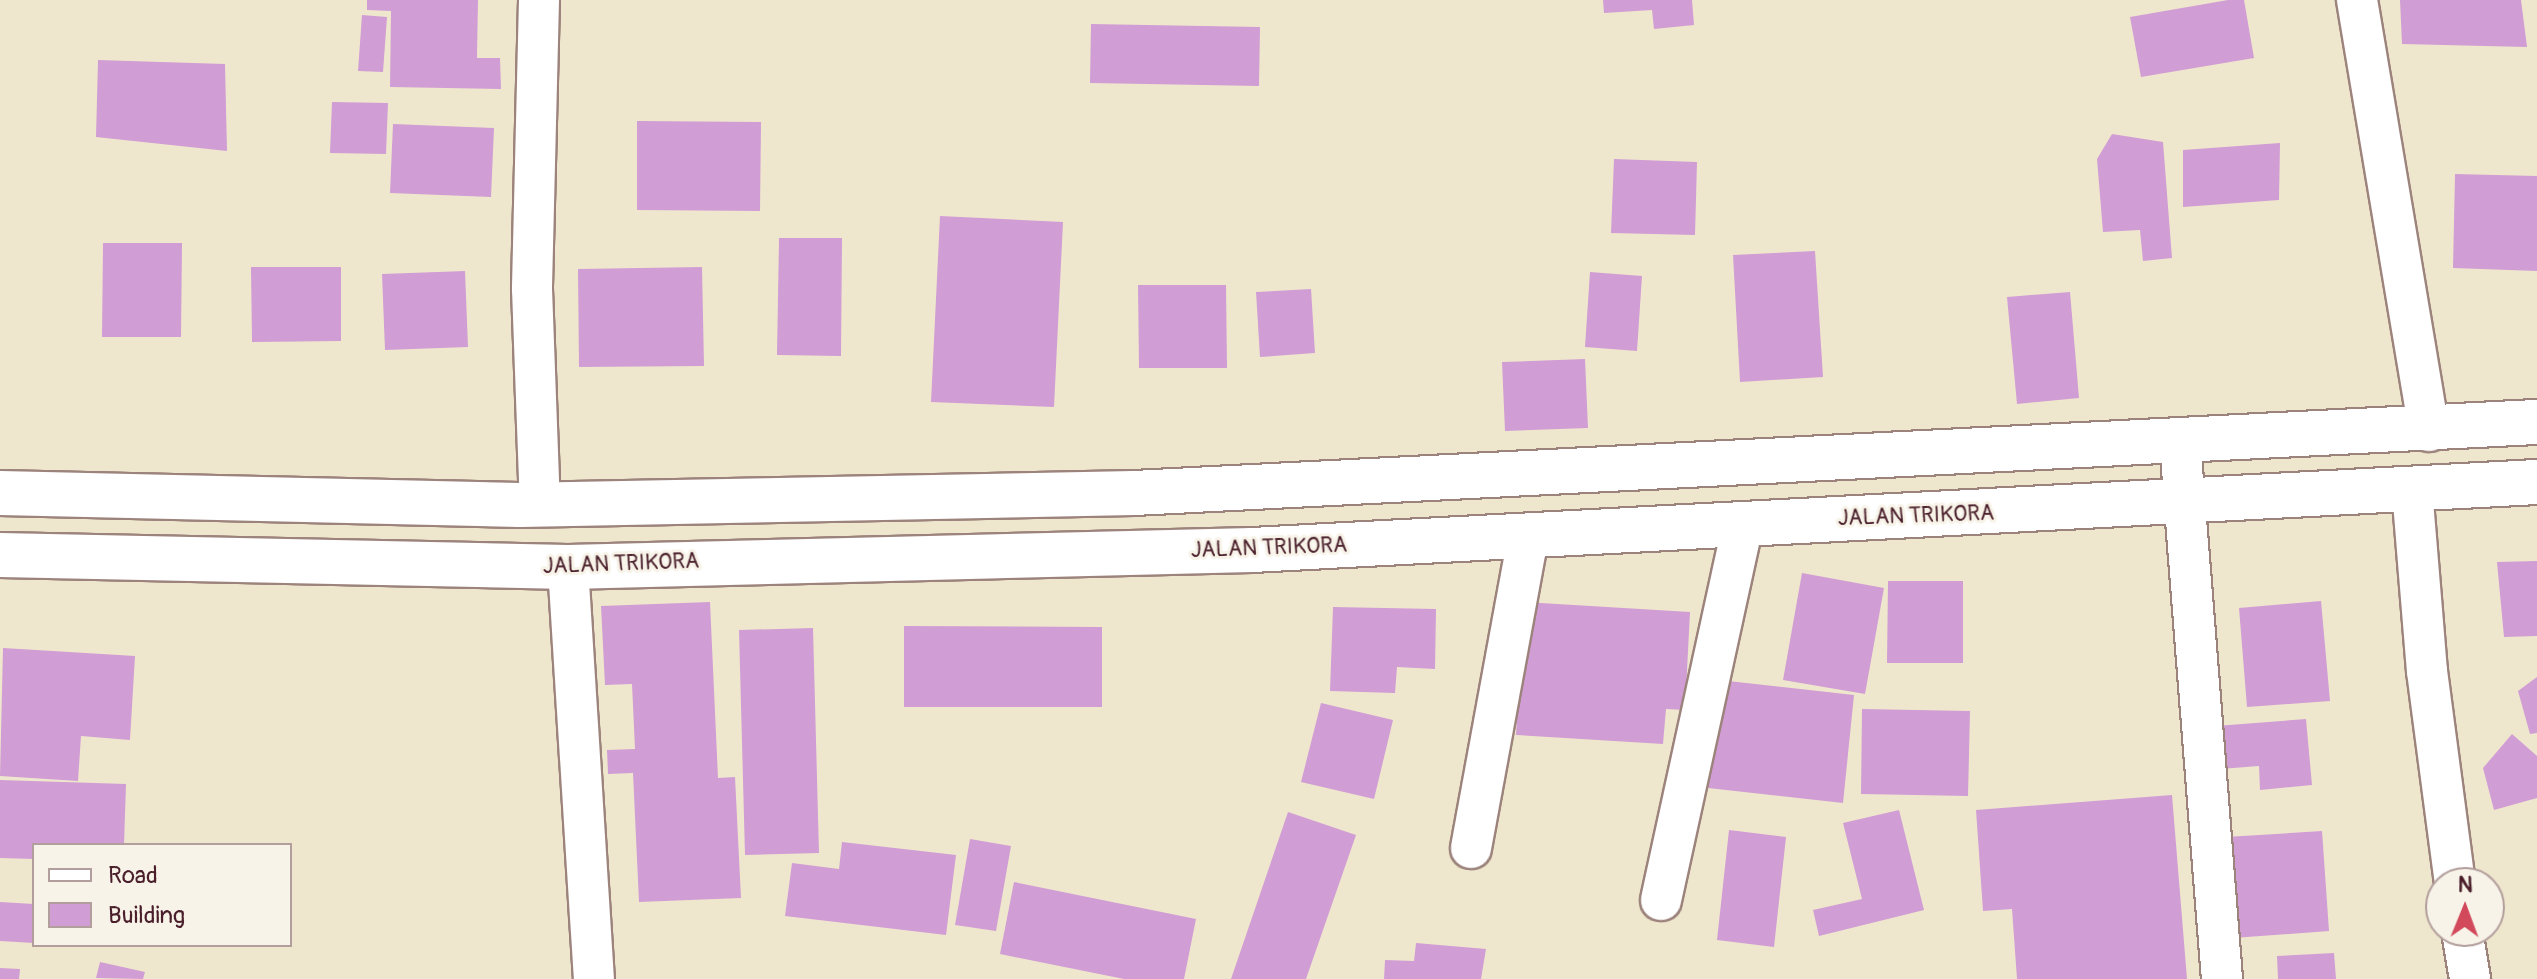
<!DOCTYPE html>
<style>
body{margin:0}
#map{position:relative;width:2537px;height:979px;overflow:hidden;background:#efe7cd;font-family:Pangolin,sans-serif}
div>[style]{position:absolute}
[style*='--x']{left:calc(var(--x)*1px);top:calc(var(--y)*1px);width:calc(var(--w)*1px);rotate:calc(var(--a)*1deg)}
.building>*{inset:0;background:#d19dd5}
.roads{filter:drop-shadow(2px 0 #9c837c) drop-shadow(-2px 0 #9c837c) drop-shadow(0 2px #9c837c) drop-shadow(0 -2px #9c837c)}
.minor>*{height:40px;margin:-20px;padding:0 20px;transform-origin:20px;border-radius:20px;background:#fff}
.secondary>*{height:44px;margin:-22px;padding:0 22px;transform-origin:22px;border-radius:22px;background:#fff}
span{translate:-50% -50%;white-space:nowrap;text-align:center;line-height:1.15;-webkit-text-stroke:6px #f7f3e8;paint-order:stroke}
.street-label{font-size:22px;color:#4a1f2b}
.legend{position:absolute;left:32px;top:843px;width:260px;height:104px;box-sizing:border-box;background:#f7f3e8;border:2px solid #b29e9c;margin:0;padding:10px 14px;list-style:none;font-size:24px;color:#4a1f2b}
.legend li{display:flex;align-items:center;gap:16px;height:40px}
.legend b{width:40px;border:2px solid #b29e9c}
.north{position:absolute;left:2425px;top:867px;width:80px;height:80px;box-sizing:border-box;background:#f7f3e8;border:2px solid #b29e9c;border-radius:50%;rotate:1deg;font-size:22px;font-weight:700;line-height:32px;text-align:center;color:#4a1f2b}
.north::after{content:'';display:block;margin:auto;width:28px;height:36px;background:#d1495b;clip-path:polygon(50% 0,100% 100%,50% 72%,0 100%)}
</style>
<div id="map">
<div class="building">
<div style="clip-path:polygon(367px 0,478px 0,477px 58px,500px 58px,501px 89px,390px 87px,391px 11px,367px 10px)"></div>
<div style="clip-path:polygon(1603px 0,1692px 0,1694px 25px,1654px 29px,1652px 10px,1604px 13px)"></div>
<div style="clip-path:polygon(2228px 0,2244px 0,2254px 58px,2141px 77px,2130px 17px)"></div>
<div style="clip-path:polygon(2400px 0,2521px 0,2527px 47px,2402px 44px)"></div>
<div style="clip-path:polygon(362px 15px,387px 17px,383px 72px,358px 71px)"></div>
<div style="clip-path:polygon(1091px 24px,1260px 27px,1259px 86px,1090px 83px)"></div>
<div style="clip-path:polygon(98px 60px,225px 64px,227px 151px,96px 137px)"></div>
<div style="clip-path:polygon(332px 102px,388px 103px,386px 154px,330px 153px)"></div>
<div style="clip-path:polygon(637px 121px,761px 122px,760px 211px,637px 210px)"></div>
<div style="clip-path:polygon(393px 124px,494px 128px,491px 197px,390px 193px)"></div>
<div style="clip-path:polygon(2112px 134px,2163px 142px,2172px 258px,2143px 261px,2140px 230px,2103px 232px,2097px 159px)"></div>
<div style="clip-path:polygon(2280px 143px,2279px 200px,2183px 207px,2183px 150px)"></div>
<div style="clip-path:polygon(1614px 159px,1697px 162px,1695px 235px,1611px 233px)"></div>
<div style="clip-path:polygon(2455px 174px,2537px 176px,2537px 271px,2453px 268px)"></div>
<div style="clip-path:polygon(940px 216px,1063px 222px,1054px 407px,931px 402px)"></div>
<div style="clip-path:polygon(779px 238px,842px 238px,841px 356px,777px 355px)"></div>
<div style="clip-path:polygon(103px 243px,182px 243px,181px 337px,102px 337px)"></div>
<div style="clip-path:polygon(1815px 251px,1823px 377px,1740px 382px,1733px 255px)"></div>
<div style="clip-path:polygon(251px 267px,341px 267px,341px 341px,252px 342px)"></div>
<div style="clip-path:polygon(702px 267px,704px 366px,579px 367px,578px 269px)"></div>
<div style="clip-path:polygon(465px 271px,468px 347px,385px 350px,382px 274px)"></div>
<div style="clip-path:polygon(1590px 272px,1642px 276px,1637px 351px,1585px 347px)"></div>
<div style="clip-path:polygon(1138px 285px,1226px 285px,1227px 368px,1139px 368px)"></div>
<div style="clip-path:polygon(1311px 289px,1315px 353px,1260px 357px,1256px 292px)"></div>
<div style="clip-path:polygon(2070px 292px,2079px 398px,2017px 404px,2007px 297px)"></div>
<div style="clip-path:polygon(1585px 359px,1588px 428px,1505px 431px,1502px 362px)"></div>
<div style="clip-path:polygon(2537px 561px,2537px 636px,2504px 637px,2497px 562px)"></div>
<div style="clip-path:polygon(1802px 573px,1884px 588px,1865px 694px,1783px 680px)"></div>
<div style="clip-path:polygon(1888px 581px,1963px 581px,1963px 663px,1887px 663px)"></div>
<div style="clip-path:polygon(2321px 601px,2330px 701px,2247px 707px,2239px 608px)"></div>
<div style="clip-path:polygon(710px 602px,718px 778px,735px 777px,741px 898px,639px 902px,633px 773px,608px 774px,607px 750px,635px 749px,632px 684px,605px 685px,601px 606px)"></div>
<div style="clip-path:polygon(1524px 602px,1690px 612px,1685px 710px,1666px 709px,1663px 744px,1516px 735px)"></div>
<div style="clip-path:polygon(1333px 607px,1436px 609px,1435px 669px,1397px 667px,1395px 693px,1330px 691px)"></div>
<div style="clip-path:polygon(904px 626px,1102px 627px,1102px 707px,904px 707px)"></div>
<div style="clip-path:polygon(813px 628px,819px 853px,745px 855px,739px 630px)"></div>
<div style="clip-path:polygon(3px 648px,135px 656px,130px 740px,81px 736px,78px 781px,0 776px)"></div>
<div style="clip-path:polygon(2537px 677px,2537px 733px,2530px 734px,2518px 691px)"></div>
<div style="clip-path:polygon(1719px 680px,1854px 695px,1843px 803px,1708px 788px)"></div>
<div style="clip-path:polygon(1321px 703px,1393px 720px,1374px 799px,1301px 782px)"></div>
<div style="clip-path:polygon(1862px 709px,1970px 711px,1968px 796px,1861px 794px)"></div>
<div style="clip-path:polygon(2306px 719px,2312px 785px,2260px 790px,2259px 766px,2220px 769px,2216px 726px)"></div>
<div style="clip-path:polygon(2512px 734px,2537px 756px,2537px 798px,2494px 810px,2483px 768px)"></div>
<div style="clip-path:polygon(0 780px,126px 784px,124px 845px,34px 845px,34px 859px,0 858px)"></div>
<div style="clip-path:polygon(2172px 795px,2187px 979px,2017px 979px,2012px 909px,1983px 911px,1976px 810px)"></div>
<div style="clip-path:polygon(1899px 810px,1924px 910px,1819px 936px,1813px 910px,1862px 899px,1843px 823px)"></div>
<div style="clip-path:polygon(1288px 812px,1356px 835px,1306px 979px,1231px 979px)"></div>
<div style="clip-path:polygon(1729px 830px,1786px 837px,1774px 947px,1717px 940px)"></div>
<div style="clip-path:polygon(2322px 831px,2329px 931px,2233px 938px,2226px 837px)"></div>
<div style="clip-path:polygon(970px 839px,1011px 846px,996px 931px,955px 925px)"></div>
<div style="clip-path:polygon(842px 842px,956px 855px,946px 935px,785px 916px,792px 863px,839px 869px)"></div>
<div style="clip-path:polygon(1014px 882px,1196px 919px,1184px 979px,1124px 979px,1000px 954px)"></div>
<div style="clip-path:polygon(0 902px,34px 904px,34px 943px,0 941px)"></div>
<div style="clip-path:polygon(1416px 943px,1486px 949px,1481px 979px,1384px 979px,1385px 960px,1414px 961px)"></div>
<div style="clip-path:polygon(2334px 953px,2336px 979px,2278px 979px,2277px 956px)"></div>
<div style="clip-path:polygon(100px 962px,145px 972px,143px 979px,96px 978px)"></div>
<div style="clip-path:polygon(0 968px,20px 969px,19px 979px,0 979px)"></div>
</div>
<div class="roads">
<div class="minor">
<div style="--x:539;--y:0;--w:289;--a:91.4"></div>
<div style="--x:532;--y:289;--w:215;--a:87.9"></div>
<div style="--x:2357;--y:0;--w:437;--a:80.5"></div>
<div style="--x:2180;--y:443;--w:538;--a:85.52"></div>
<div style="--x:2412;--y:489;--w:183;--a:85.3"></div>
<div style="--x:2427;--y:671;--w:214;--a:82.5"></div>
<div style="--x:568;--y:567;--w:413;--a:86.4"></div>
<div style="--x:1471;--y:848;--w:315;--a:-79.6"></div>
<div style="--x:1661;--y:900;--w:386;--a:-77.7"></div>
<div style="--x:2462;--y:931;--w:49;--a:80.5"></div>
</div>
<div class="secondary">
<div style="--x:0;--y:493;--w:520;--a:1.32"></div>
<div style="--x:520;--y:505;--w:614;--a:-1.12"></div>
<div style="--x:1134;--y:493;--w:1405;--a:-2.9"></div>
<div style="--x:0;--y:555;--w:568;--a:1.21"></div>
<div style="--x:568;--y:567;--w:684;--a:-1.42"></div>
<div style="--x:1252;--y:550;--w:1287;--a:-3.03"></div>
</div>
</div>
<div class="street-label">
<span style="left:1916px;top:516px;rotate:-2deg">JALAN TRIKORA</span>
<span style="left:1269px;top:548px;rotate:-2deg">JALAN TRIKORA</span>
<span style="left:621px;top:564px;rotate:-2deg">JALAN TRIKORA</span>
</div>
<ul class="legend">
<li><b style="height:10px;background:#fff"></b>Road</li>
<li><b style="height:22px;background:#d19dd5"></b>Building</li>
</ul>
<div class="north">N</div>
</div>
